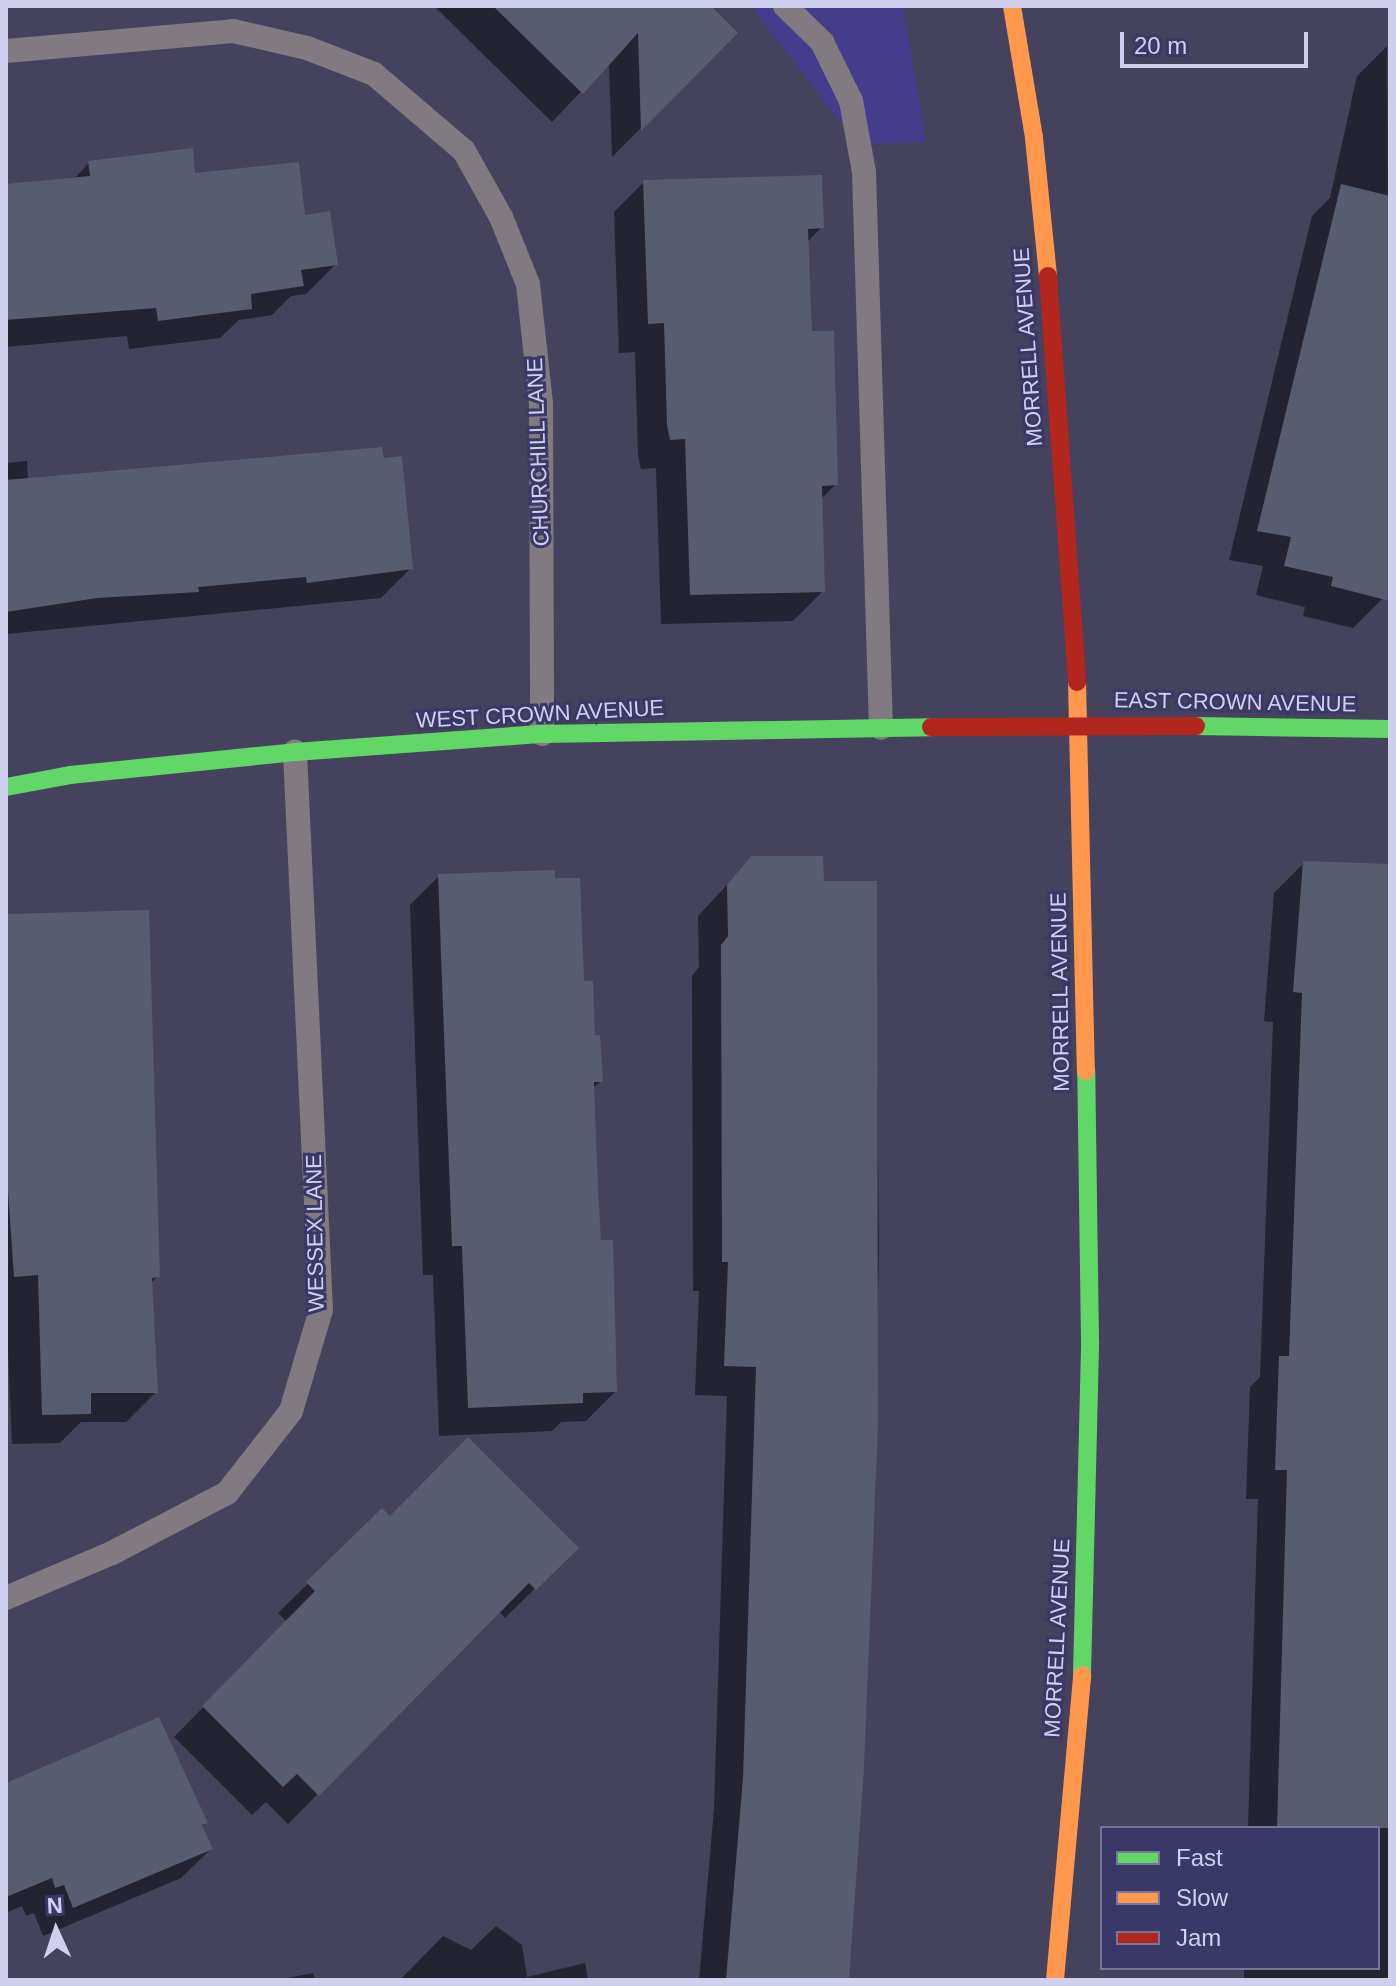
<!DOCTYPE html>
<style>
body{margin:0}
#map{position:relative;width:1396px;height:1986px;overflow:hidden;background:#44425c;font-family:Helvetica,sans-serif}
div>[style]{position:absolute}
[style*='--x']{left:calc(var(--x)*1px);top:calc(var(--y)*1px);width:calc(var(--w)*1px);rotate:calc(var(--a)*1deg)}
.green>*{inset:0;background:#453c8c}
.shadow>*{inset:0;background:#0007}
.building>*{inset:0;background:#585c70}
.lane>*{height:24px;margin:-12px;padding:0 12px;transform-origin:12px;border-radius:12px;background:#817a81}
.street>*{height:24px;margin:-12px;padding:0 12px;transform-origin:12px;border-radius:12px;background:#817a81}
.fast>*{height:18px;margin:-9px;padding:0 9px;transform-origin:9px;border-radius:9px;background:#63d668}
.slow>*{height:18px;margin:-9px;padding:0 9px;transform-origin:9px;border-radius:9px;background:#ff974d}
.jam>*{height:18px;margin:-9px;padding:0 9px;transform-origin:9px;border-radius:9px;background:#b3261e}
span{translate:-50% -50%;white-space:nowrap;text-align:center;line-height:1.15;-webkit-text-stroke:6px #3a3866;paint-order:stroke}
.street-label{font-size:22px;color:#cfd0ed}
.frame{position:absolute;inset:0;border:8px solid #cfd0ed;pointer-events:none}
.legend{position:absolute;left:1100px;top:1826px;width:280px;height:144px;box-sizing:border-box;background:#3a3866;border:2px solid #76759c;margin:0;padding:10px 14px;list-style:none;font-size:24px;color:#cfd0ed}
.legend li{display:flex;align-items:center;gap:16px;height:40px}
.legend b{width:40px;border:2px solid #76759c}
.north{position:absolute;left:16px;top:1890px;width:80px;height:80px;-webkit-text-stroke:6px #3a3866;paint-order:stroke;rotate:357deg;font-size:22px;font-weight:700;line-height:32px;text-align:center;color:#cfd0ed}
.north::after{content:'';display:block;margin:auto;width:28px;height:36px;background:#cfd0ed;clip-path:polygon(50% 0,100% 100%,50% 72%,0 100%)}
.scale{position:absolute;left:1120px;top:32px;width:188px;height:36px;box-sizing:border-box;border:4px solid #cfd0ed;border-top:0;padding-left:10px;font-size:24px;line-height:28px;white-space:nowrap;color:#cfd0ed;-webkit-text-stroke:6px #3a3866;paint-order:stroke}
</style>
<div id="map">
<div class="green">
<div style="clip-path:polygon(751px 6px,903px 6px,926px 142px,857px 144px)"></div>
</div>
<div class="shadow">
<div style="clip-path:polygon(434px 6px,707px 6px,735px 33px,612px 157px,609px 62px,552px 122px)"></div>
<div style="clip-path:polygon(1387px 46px,1390px 577px,1383px 598px,1353px 628px,1303px 616px,1305px 607px,1256px 595px,1263px 566px,1229px 560px,1312px 216px,1330px 198px,1357px 76px)"></div>
<div style="clip-path:polygon(89px 163px,193px 176px,303px 217px,336px 264px,306px 294px,291px 296px,272px 315px,239px 320px,220px 338px,129px 349px,127px 336px,6px 347px,6px 187px,73px 180px)"></div>
<div style="clip-path:polygon(644px 182px,822px 227px,806px 243px,810px 333px,836px 484px,820px 500px,823px 591px,793px 621px,661px 624px,656px 468px,641px 469px,638px 455px,635px 352px,619px 353px,614px 212px)"></div>
<div style="clip-path:polygon(27px 461px,28px 480px,411px 568px,381px 598px,6px 634px,6px 463px)"></div>
<div style="clip-path:polygon(752px 858px,822px 883px,875px 883px,879px 1249px,874px 1474px,847px 1980px,699px 1980px,714px 1809px,727px 1396px,695px 1395px,699px 1291px,693px 1291px,692px 976px,699px 967px,698px 916px)"></div>
<div style="clip-path:polygon(1304px 863px,1390px 866px,1390px 1980px,1244px 1980px,1244px 1968px,1378px 1968px,1378px 1828px,1248px 1828px,1258px 1499px,1246px 1499px,1250px 1387px,1260px 1377px,1273px 1022px,1264px 1021px,1274px 893px)"></div>
<div style="clip-path:polygon(439px 876px,582px 983px,593px 1037px,601px 1081px,592px 1089px,596px 1189px,615px 1392px,586px 1421px,561px 1422px,552px 1431px,439px 1436px,433px 1275px,423px 1275px,410px 905px)"></div>
<div style="clip-path:polygon(6px 916px,158px 1276px,150px 1284px,156px 1392px,126px 1422px,81px 1422px,60px 1443px,12px 1444px,6px 1304px)"></div>
<div style="clip-path:polygon(382px 1511px,390px 1519px,576px 1548px,505px 1618px,499px 1611px,288px 1824px,266px 1802px,252px 1815px,174px 1737px,287px 1622px,278px 1613px)"></div>
<div style="clip-path:polygon(6px 1781px,206px 1822px,201px 1827px,211px 1849px,181px 1878px,43px 1936px,34px 1913px,26px 1916px,22px 1906px,6px 1913px)"></div>
<div style="clip-path:polygon(496px 1926px,522px 1945px,527px 1977px,585px 1963px,588px 1980px,400px 1980px,443px 1936px,471px 1950px)"></div>
<div style="clip-path:polygon(313px 1973px,315px 1980px,277px 1980px)"></div>
</div>
<div class="building">
<div style="clip-path:polygon(493px 6px,711px 6px,738px 33px,641px 131px,638px 33px,583px 94px)"></div>
<div style="clip-path:polygon(193px 148px,195px 173px,299px 162px,305px 215px,330px 211px,338px 265px,301px 270px,304px 286px,251px 294px,252px 309px,158px 321px,156px 308px,6px 320px,6px 184px,90px 176px,88px 161px)"></div>
<div style="clip-path:polygon(822px 175px,824px 228px,808px 229px,812px 331px,834px 331px,838px 485px,822px 486px,825px 592px,690px 595px,685px 439px,670px 440px,667px 425px,664px 323px,648px 324px,643px 180px)"></div>
<div style="clip-path:polygon(1341px 184px,1390px 196px,1390px 601px,1331px 586px,1333px 577px,1284px 566px,1291px 537px,1257px 531px)"></div>
<div style="clip-path:polygon(382px 447px,384px 458px,402px 456px,413px 569px,307px 583px,306px 577px,198px 587px,199px 592px,97px 598px,6px 612px,6px 480px)"></div>
<div style="clip-path:polygon(751px 856px,823px 856px,824px 881px,877px 881px,878px 1424px,864px 1768px,849px 1980px,726px 1980px,743px 1778px,756px 1367px,724px 1366px,728px 1262px,722px 1262px,721px 945px,728px 936px,727px 885px)"></div>
<div style="clip-path:polygon(1303px 861px,1390px 864px,1390px 1828px,1277px 1828px,1287px 1470px,1275px 1470px,1279px 1356px,1289px 1356px,1302px 993px,1293px 992px)"></div>
<div style="clip-path:polygon(555px 870px,555px 878px,580px 878px,584px 981px,593px 981px,595px 1035px,600px 1035px,603px 1082px,594px 1082px,598px 1188px,601px 1240px,613px 1240px,617px 1392px,583px 1393px,583px 1403px,468px 1408px,462px 1246px,452px 1246px,438px 874px)"></div>
<div style="clip-path:polygon(149px 910px,160px 1277px,152px 1278px,158px 1393px,91px 1393px,91px 1414px,42px 1415px,38px 1275px,14px 1277px,6px 1163px,6px 914px)"></div>
<div style="clip-path:polygon(468px 1437px,579px 1548px,536px 1590px,529px 1583px,319px 1796px,297px 1774px,283px 1787px,202px 1706px,315px 1591px,306px 1582px,382px 1508px,390px 1516px)"></div>
<div style="clip-path:polygon(159px 1717px,208px 1823px,202px 1825px,213px 1849px,73px 1908px,64px 1885px,55px 1888px,52px 1878px,6px 1897px,6px 1783px)"></div>
</div>
<div class="lane">
<div style="--x:785;--y:6;--w:52;--a:44.2"></div>
<div style="--x:822;--y:42;--w:66;--a:63.8"></div>
<div style="--x:851;--y:101;--w:72;--a:79.6"></div>
<div style="--x:864;--y:172;--w:556;--a:88.25"></div>
</div>
<div class="street">
<div style="--x:6;--y:51;--w:228;--a:-5"></div>
<div style="--x:233;--y:31;--w:76;--a:12.9"></div>
<div style="--x:307;--y:48;--w:72;--a:21.2"></div>
<div style="--x:374;--y:74;--w:118;--a:40.5"></div>
<div style="--x:464;--y:151;--w:76;--a:60.7"></div>
<div style="--x:501;--y:217;--w:72;--a:68.1"></div>
<div style="--x:528;--y:284;--w:121;--a:83.8"></div>
<div style="--x:541;--y:404;--w:330;--a:89.8"></div>
<div style="--x:6;--y:1598;--w:115;--a:-23"></div>
<div style="--x:112;--y:1553;--w:130;--a:-27.6"></div>
<div style="--x:227;--y:1493;--w:104;--a:-52"></div>
<div style="--x:291;--y:1411;--w:105;--a:-73.5"></div>
<div style="--x:321;--y:1310;--w:559;--a:-92.67"></div>
</div>
<div class="fast">
<div style="--x:1196;--y:726;--w:194;--a:0.9"></div>
<div style="--x:6;--y:787;--w:65;--a:-10.6"></div>
<div style="--x:70;--y:775;--w:226;--a:-5.8"></div>
<div style="--x:295;--y:752;--w:248;--a:-4.2"></div>
<div style="--x:542;--y:734;--w:389;--a:-1"></div>
<div style="--x:1082;--y:1675;--w:334;--a:-88.6"></div>
<div style="--x:1090;--y:1341;--w:270;--a:-90.8"></div>
</div>
<div class="slow">
<div style="--x:1012;--y:6;--w:134;--a:80.5"></div>
<div style="--x:1034;--y:138;--w:139;--a:84.2"></div>
<div style="--x:1077;--y:682;--w:389;--a:88.7"></div>
<div style="--x:1055;--y:1980;--w:306;--a:-84.9"></div>
</div>
<div class="jam">
<div style="--x:1048;--y:276;--w:407;--a:85.9"></div>
<div style="--x:931;--y:727;--w:265;--a:-0.2"></div>
</div>
<div class="street-label">
<span style="left:1028px;top:347px;rotate:-94deg">MORRELL AVENUE</span>
<span style="left:538px;top:452px;rotate:-92deg">CHURCHILL LANE</span>
<span style="left:1235px;top:702px;rotate:1deg">EAST CROWN AVENUE</span>
<span style="left:540px;top:714px;rotate:-3deg">WEST CROWN AVENUE</span>
<span style="left:1060px;top:992px;rotate:-91deg">MORRELL AVENUE</span>
<span style="left:315px;top:1233px;rotate:-91deg">WESSEX LANE</span>
<span style="left:1057px;top:1638px;rotate:-87deg">MORRELL AVENUE</span>
</div>
<div class="frame"></div>
<ul class="legend">
<li><b style="height:10px;background:#63d668"></b>Fast</li>
<li><b style="height:10px;background:#ff974d"></b>Slow</li>
<li><b style="height:10px;background:#b3261e"></b>Jam</li>
</ul>
<div class="north">N</div>
<div class="scale">20 m</div>
</div>
